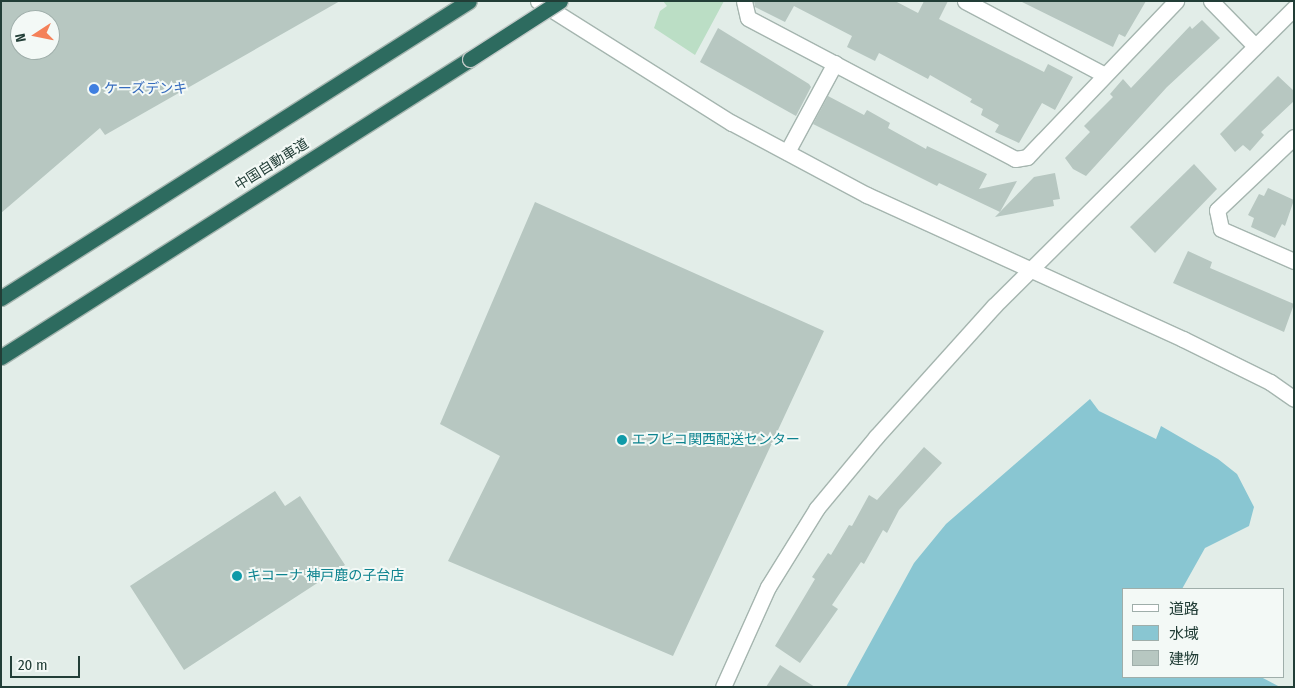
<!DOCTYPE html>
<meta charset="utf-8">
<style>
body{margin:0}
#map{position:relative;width:1295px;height:688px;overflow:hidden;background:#e2ede8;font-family:"Fira Sans Condensed","Noto Sans JP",sans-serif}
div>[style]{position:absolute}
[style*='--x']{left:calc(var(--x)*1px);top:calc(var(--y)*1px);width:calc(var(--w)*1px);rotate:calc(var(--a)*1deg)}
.green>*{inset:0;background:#bbdec5}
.water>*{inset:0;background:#89c6d2}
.building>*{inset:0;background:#b7c7c1}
.roads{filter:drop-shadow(1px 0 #a5b5af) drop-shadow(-1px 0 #a5b5af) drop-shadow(0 1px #a5b5af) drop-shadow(0 -1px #a5b5af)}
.street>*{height:15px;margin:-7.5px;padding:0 7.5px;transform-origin:7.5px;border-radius:7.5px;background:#fff}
.secondary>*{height:15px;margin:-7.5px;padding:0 7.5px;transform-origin:7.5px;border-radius:7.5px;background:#fff}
.highway>*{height:15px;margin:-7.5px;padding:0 7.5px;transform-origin:7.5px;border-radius:7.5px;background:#2d6b5f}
.bridges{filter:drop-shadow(1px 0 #c1c9c7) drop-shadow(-1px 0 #c1c9c7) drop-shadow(0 1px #c1c9c7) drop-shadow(0 -1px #c1c9c7)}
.highway-bridge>*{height:15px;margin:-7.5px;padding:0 7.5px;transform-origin:7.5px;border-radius:7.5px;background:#2d6b5f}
.dots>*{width:14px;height:14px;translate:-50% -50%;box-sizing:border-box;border:2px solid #f3f9f6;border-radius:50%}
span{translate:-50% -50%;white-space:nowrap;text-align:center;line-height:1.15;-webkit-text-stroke:4px #f3f9f6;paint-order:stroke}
.shop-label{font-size:14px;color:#366cbe}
.left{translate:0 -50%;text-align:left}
.street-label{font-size:14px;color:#223e37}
.culture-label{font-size:14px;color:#0d838f}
.frame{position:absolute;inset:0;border:2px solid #223e37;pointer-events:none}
.legend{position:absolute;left:1122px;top:588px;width:162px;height:90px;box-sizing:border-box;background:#f3f9f6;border:1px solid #9faeaa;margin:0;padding:6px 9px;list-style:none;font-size:15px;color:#223e37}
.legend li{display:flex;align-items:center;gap:10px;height:25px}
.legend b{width:25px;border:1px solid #9faeaa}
.north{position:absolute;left:10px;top:10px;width:50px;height:50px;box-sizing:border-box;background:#f3f9f6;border:1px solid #9faeaa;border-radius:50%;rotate:259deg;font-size:14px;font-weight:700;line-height:20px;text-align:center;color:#223e37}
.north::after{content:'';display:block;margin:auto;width:18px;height:22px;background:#f48159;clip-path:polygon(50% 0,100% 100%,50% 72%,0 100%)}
.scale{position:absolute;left:10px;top:656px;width:70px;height:22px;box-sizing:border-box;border:2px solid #223e37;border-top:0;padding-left:6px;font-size:15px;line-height:18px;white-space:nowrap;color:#223e37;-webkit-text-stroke:4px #f3f9f6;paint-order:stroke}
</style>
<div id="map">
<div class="green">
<div style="clip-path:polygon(663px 1px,724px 1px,695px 55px,654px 28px,660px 11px,667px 6px)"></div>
</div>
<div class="water">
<div style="clip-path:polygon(1090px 399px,1099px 411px,1156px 439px,1161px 426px,1218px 459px,1237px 474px,1254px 507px,1249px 526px,1205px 548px,1182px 589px,1124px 589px,1124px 677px,1261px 677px,1280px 687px,846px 687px,914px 563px,946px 524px)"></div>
</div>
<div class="building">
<div style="clip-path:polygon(evenodd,1px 1px,340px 1px,105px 135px,100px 128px,1px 213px,1px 1px,20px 20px,50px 20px,50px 50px,20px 50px,20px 20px)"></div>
<div style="clip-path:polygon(754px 1px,895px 1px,918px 13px,924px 1px,948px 1px,939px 19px,1044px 72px,1048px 64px,1073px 77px,1055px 110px,1042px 103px,1019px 143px,995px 132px,999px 125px,981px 115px,983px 109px,970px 102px,972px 99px,930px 75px,928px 79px,879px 53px,875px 61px,847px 47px,852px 36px,794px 6px,785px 22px,755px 7px)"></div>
<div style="clip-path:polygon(1020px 1px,1146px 1px,1125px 37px,1119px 34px,1113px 47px)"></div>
<div style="clip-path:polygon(1202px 20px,1220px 38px,1167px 87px,1086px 176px,1073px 169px,1065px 158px,1090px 132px,1084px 126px,1113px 97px,1110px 94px,1123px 79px,1131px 88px,1190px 26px,1192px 29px)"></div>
<div style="clip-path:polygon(718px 28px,809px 84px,811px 87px,796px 116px,700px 62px)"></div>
<div style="clip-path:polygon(1278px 76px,1294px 91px,1294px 101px,1261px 132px,1264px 135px,1250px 151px,1243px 145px,1235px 152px,1220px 134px)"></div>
<div style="clip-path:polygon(828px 96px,864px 115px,867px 110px,890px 123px,888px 128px,926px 149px,927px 146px,987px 174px,979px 189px,1017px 181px,1000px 212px,939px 183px,937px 186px,813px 124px)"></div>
<div style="clip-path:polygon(1194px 164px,1217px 189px,1155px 253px,1130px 227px)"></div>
<div style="clip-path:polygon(1055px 173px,1060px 199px,1053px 200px,1054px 206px,995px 217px,1034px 177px)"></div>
<div style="clip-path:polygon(1268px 188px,1294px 200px,1285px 226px,1282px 224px,1275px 238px,1251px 227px,1254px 218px,1248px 215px,1259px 194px,1264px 196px)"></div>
<div style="clip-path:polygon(535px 202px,824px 331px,673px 656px,448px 561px,500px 456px,440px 424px)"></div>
<div style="clip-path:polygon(1188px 251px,1212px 262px,1210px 268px,1294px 304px,1284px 332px,1173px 283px)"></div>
<div style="clip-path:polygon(924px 447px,942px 463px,899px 510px,887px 533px,883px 530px,864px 564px,861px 562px,832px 605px,838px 609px,800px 663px,775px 646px,815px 579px,812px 577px,828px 553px,831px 555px,849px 525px,852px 526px,869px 495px,877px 500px)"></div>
<div style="clip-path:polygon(275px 491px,285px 506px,300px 496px,345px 565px,184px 670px,130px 586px)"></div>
<div style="clip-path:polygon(780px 665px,815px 687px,766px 687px)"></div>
</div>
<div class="roads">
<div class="street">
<div style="--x:744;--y:1;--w:17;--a:77"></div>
<div style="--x:748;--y:18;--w:302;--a:27.8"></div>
<div style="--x:1015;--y:159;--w:12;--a:-9"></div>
<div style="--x:1027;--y:157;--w:216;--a:-46.3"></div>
<div style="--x:965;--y:1;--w:158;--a:27.9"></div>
<div style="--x:1211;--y:1;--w:63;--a:45.6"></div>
<div style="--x:1294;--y:137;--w:106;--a:136.5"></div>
<div style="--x:1217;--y:210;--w:19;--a:78"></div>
<div style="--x:1221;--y:229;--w:80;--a:23.7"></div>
<div style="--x:787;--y:152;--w:101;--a:-61.7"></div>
</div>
<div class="secondary">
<div style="--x:538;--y:1;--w:229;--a:32.2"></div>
<div style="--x:732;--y:123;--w:153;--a:28.1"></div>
<div style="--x:867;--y:195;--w:347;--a:24.5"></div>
<div style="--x:1183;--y:339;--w:97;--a:26.3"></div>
<div style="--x:1270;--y:382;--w:29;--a:35"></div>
<div style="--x:723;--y:687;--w:110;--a:-65.8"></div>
<div style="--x:768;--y:587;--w:93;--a:-58.2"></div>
<div style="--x:817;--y:508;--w:92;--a:-50.3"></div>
<div style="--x:876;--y:437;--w:176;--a:-48"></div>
<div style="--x:994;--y:306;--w:423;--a:-44.8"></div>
</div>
<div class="highway">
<div style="--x:1;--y:298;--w:554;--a:-32.4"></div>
<div style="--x:1;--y:357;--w:556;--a:-32.43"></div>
</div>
</div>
<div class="bridges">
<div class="highway-bridge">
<div style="--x:470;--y:59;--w:107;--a:-32.8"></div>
</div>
</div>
<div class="dots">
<div style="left:94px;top:89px;background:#3f7fe0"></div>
<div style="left:622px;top:440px;background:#0f9aa8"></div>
<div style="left:237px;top:576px;background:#0f9aa8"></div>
</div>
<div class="shop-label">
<span class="left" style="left:104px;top:89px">ケーズデンキ</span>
</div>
<div class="street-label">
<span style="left:272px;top:165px;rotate:-32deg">中国自動車道</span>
</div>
<div class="culture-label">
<span class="left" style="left:632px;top:440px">エフピコ関西配送センター</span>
<span class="left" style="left:247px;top:576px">キコーナ 神戸鹿の子台店</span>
</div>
<div class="frame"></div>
<ul class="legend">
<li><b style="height:6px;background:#fff"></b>道路</li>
<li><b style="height:14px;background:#89c6d2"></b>水域</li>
<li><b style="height:14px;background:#b7c7c1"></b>建物</li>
</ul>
<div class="north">N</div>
<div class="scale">20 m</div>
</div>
